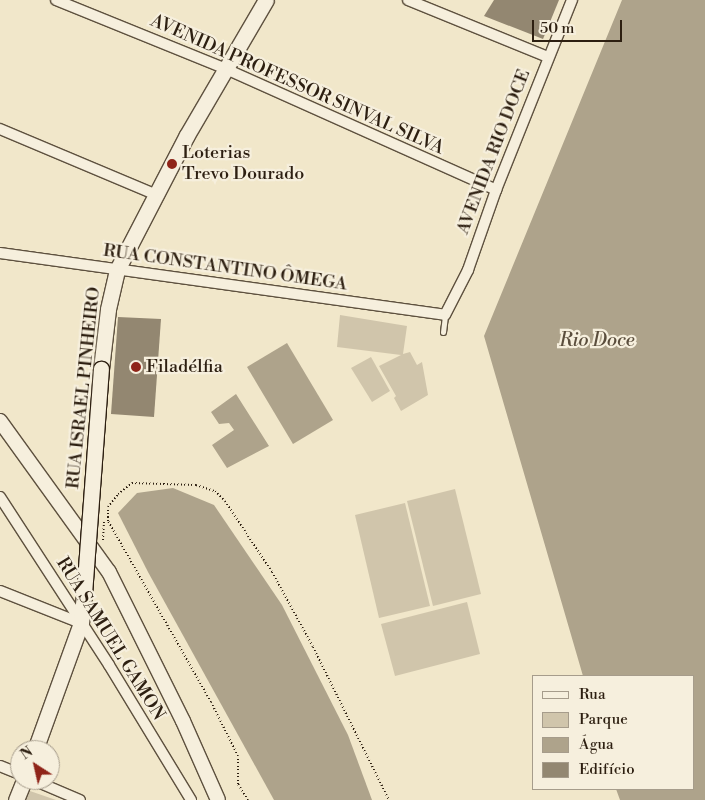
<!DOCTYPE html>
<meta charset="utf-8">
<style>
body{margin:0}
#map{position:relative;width:705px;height:800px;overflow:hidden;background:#f1e7ca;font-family:"Libre Bodoni",serif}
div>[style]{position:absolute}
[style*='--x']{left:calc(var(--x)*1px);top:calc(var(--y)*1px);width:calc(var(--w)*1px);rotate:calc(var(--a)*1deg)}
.green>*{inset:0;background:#d0c5ab}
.water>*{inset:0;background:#aea38b}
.building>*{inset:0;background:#938771}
.path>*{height:2px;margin-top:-1px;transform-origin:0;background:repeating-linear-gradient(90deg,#2d1f11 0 1px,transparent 0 3.5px)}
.roads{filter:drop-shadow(1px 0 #5e513f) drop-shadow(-1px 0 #5e513f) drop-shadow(0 1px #5e513f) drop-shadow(0 -1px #5e513f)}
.service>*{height:5px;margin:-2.5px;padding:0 2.5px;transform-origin:2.5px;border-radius:2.5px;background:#f6efdd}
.minor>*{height:10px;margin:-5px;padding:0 5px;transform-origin:5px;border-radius:5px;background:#f6efdd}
.tertiary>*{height:14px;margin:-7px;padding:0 7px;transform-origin:7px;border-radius:7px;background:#f6efdd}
.secondary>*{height:15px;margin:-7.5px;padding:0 7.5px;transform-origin:7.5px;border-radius:7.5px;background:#f6efdd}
.bridges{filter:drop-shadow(1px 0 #2d1f11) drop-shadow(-1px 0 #2d1f11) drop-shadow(0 1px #2d1f11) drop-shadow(0 -1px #2d1f11)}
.secondary-bridge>*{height:15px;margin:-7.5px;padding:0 7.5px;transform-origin:7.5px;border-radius:7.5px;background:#f6efdd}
.dots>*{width:14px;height:14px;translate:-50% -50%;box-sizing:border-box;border:2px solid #f6efdd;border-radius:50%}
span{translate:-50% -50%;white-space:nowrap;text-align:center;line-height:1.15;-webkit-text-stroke:4.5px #f6efdd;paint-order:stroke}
.street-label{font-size:18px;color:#2d1f11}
.poi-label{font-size:18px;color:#2d1f11}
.left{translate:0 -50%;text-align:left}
.water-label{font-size:19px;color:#5a4d3c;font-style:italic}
.legend{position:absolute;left:532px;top:675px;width:162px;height:115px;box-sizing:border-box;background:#f6efdd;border:1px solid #a69c8b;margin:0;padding:6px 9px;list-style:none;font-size:15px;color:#2d1f11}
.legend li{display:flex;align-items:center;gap:10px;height:25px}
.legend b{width:25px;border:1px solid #a69c8b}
.north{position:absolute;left:10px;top:740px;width:50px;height:50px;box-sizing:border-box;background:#f6efdd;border:1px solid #a69c8b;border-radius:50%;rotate:325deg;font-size:14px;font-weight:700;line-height:20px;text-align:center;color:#2d1f11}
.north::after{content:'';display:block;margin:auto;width:18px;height:22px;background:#8f2418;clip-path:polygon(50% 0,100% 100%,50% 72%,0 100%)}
.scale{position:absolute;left:532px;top:20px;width:90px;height:22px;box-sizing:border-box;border:2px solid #2d1f11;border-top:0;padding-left:6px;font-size:15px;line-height:18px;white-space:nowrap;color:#2d1f11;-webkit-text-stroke:4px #f6efdd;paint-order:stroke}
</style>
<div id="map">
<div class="green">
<div style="clip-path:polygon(340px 315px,407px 326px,403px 354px,410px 352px,417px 365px,422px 362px,428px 395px,401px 411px,394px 398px,396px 396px,379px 366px,401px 355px,337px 347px)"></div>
<div style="clip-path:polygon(371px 357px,390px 391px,372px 402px,351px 368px)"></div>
<div style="clip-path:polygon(455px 489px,481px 594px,433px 606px,407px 501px)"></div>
<div style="clip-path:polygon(405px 503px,430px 606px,379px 618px,355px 515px)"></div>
<div style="clip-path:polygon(467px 602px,480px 654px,395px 676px,381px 624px)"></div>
<div style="clip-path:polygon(30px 791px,56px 800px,26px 800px)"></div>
</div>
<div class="water">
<div style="clip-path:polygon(622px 0,705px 0,705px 800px,620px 800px,616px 789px,694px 789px,694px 676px,583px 676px,484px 336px)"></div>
<div style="clip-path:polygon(287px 343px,333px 420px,293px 444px,247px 367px)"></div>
<div style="clip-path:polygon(236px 394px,269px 446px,227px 468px,212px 445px,234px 430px,229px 423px,219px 424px,211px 412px)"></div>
<div style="clip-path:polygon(173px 488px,214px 505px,282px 605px,348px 735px,372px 800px,274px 800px,148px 572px,118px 513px,137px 493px)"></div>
</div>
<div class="building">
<div style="clip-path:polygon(494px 0,559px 0,543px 39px,484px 16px)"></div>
<div style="clip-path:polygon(118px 317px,161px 319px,154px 417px,111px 414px)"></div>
</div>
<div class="path">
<div style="--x:103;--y:540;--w:20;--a:-87"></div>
<div style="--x:248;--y:800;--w:19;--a:-122"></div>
<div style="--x:238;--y:784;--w:28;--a:-90"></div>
<div style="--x:238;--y:756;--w:60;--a:-116.6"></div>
<div style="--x:211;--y:702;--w:208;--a:-119.6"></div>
<div style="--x:108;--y:521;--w:14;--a:-90"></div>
<div style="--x:108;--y:507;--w:16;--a:-52"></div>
<div style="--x:118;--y:494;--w:18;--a:-38"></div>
<div style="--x:132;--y:483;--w:64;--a:1.8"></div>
<div style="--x:196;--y:485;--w:20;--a:18"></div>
<div style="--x:215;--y:491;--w:14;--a:45"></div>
<div style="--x:225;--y:501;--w:85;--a:56.5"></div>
<div style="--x:272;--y:572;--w:85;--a:61.3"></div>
<div style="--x:313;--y:647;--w:171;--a:63.6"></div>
</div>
<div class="roads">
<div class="service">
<div style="--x:443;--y:332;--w:17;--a:-83"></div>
</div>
<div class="minor">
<div style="--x:56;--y:0;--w:183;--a:22.1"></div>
<div style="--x:226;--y:69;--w:296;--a:24.1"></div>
<div style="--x:408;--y:0;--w:151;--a:22.2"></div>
<div style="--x:0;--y:129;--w:168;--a:22.8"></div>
<div style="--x:0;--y:253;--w:449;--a:7.9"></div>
<div style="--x:445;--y:315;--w:51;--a:-62.9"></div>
<div style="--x:468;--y:270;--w:85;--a:-70.7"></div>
<div style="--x:496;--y:190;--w:205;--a:-68.2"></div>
<div style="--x:0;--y:497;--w:200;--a:57"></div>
<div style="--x:109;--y:665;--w:158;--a:58.7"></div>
<div style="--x:0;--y:591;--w:87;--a:21.6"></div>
<div style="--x:0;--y:766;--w:22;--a:22"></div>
<div style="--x:33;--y:780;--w:51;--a:23.1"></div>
</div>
<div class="tertiary">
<div style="--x:0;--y:421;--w:186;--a:54.2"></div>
<div style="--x:109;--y:572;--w:166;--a:63.6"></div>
<div style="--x:183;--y:721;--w:86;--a:66.1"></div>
</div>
<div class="secondary">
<div style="--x:101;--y:369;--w:60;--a:-83.3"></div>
<div style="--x:108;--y:309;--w:40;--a:-77"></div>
<div style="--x:117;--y:270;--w:152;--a:-62.6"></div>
<div style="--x:187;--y:135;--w:156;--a:-59.7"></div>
<div style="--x:35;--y:750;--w:135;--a:-70.1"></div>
<div style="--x:81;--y:623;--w:29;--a:-84"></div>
<div style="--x:16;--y:800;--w:22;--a:-68"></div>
</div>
</div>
<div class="bridges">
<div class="secondary-bridge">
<div style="--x:84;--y:594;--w:226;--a:-85.7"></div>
</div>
</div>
<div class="dots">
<div style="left:172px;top:164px;background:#8f2418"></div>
<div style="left:136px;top:367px;background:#8f2418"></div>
</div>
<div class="street-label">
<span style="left:297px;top:85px;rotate:24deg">AVENIDA PROFESSOR SINVAL SILVA</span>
<span style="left:494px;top:152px;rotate:-69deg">AVENIDA RIO DOCE</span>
<span style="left:225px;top:268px;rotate:8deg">RUA CONSTANTINO ÔMEGA</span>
<span style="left:84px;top:388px;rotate:-84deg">RUA ISRAEL PINHEIRO</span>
<span style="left:110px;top:639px;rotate:58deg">RUA SAMUEL GAMON</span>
</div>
<div class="poi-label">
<span class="left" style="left:182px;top:164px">Loterias<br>Trevo Dourado</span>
<span class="left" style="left:146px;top:367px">Filadélfia</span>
</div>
<div class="water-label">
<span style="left:597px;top:341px">Rio Doce</span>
</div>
<ul class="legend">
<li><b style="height:6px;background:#f6efdd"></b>Rua</li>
<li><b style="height:14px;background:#d0c5ab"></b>Parque</li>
<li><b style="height:14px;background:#aea38b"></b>Água</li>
<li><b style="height:14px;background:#938771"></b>Edifício</li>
</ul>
<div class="north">N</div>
<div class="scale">50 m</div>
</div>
